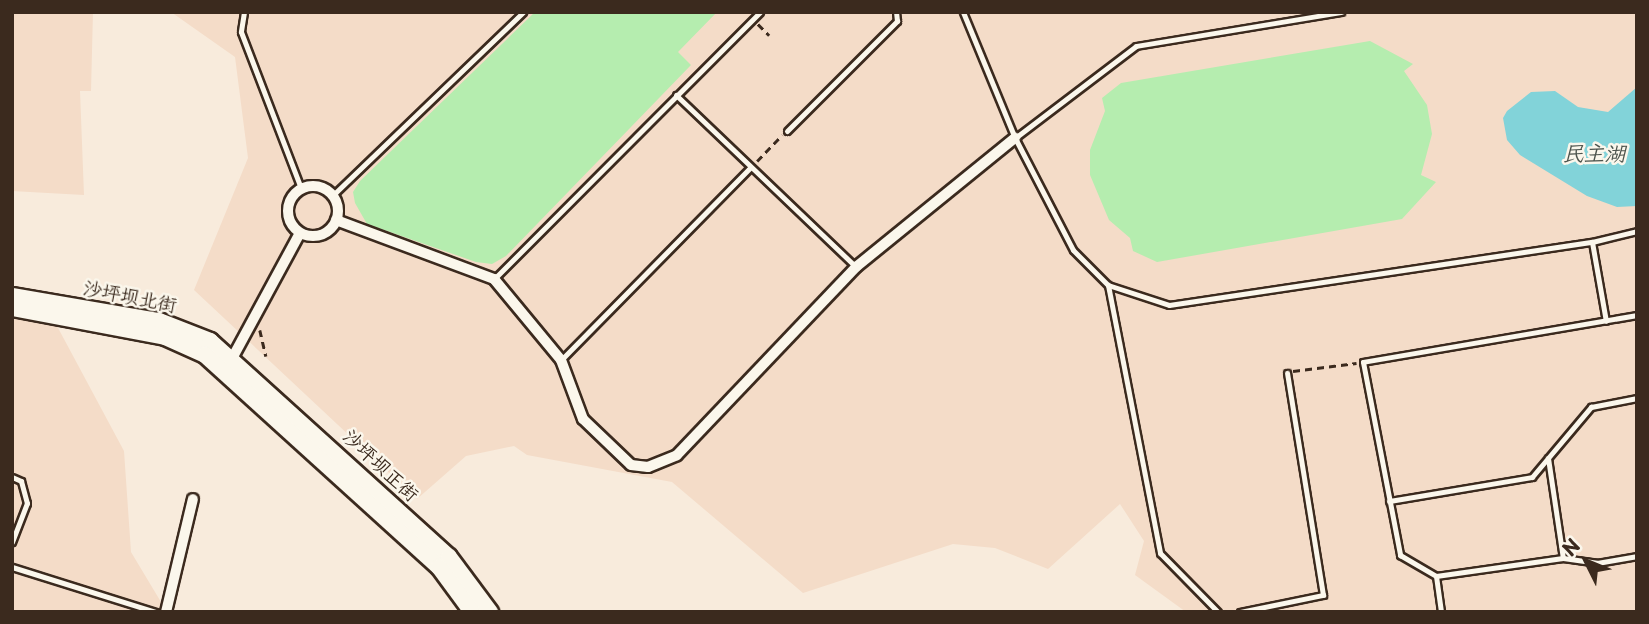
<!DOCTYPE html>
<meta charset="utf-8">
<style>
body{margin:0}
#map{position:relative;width:1649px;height:624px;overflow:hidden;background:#f8ebdc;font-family:"Playpen Sans","LXGW WenKai TC",sans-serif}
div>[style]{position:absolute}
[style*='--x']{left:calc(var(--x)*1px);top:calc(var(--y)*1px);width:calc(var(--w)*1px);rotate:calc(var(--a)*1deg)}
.built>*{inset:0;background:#f4dcc8}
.green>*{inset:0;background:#b5edaf}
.water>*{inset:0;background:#82d3d9}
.path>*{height:2.5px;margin-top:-1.25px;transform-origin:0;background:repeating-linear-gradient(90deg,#3b2a1e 0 7px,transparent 0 12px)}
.roads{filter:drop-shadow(2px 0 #3b2a1e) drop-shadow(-2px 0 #3b2a1e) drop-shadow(0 2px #3b2a1e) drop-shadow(0 -2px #3b2a1e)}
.service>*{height:5px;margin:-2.5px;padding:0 2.5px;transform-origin:2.5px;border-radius:2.5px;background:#fbf7ec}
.minor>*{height:10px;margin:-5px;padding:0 5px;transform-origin:5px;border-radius:5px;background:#fbf7ec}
.minor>.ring{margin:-5px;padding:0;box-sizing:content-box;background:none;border:10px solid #fbf7ec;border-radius:50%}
.secondary>*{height:16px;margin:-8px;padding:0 8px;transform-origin:8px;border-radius:8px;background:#fbf7ec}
span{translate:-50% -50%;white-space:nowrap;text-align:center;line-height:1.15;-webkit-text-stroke:5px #fbf7ec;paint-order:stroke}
.street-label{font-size:19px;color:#3b2a1e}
.water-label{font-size:21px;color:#4d544d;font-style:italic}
.frame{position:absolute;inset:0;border:14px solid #3b2a1e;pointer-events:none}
.north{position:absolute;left:1551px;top:526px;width:70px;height:70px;-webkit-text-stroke:5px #fbf7ec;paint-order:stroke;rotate:313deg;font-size:19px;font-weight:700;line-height:28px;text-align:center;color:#3b2a1e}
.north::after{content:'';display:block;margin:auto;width:24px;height:32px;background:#3b2a1e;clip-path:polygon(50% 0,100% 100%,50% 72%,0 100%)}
</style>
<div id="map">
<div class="built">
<div style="clip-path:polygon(12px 12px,93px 12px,91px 91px,80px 91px,84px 195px,12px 191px)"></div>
<div style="clip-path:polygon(171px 12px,1637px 12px,1637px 612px,1186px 612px,1135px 575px,1144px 541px,1120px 504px,1048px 569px,995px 548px,953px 544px,803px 593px,672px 482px,527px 455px,514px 446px,466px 456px,417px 499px,194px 290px,248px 158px,235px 57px)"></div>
<div style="clip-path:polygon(12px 318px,57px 326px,124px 451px,131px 552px,167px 612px,12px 612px)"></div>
</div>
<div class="green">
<div style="clip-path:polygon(535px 12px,717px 12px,678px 52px,691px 65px,506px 256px,492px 264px,476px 262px,367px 224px,355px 203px,353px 192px,360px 181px)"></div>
<div style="clip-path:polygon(1370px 41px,1413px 64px,1404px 71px,1427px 105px,1432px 134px,1421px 175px,1436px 182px,1402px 219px,1157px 262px,1133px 251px,1130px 238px,1109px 220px,1090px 175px,1090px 150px,1105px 111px,1102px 98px,1121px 83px)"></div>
</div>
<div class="water">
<div style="clip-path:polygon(1637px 87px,1637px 206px,1617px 207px,1587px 196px,1520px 155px,1507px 140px,1503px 118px,1507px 111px,1531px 92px,1555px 91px,1578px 107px,1608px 112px)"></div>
</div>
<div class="path">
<div style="--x:758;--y:24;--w:16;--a:45"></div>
<div style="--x:757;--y:161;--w:36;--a:-46"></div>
<div style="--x:260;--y:330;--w:27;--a:77"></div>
<div style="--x:1293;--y:371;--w:64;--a:-7.2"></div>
</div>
<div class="roads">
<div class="service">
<div style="--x:244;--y:12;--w:20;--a:99"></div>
<div style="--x:241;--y:32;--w:167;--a:69"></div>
<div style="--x:963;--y:12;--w:136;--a:67.6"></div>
<div style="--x:1015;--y:138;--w:126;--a:62.6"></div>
<div style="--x:1073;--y:250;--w:49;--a:45"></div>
<div style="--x:1108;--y:285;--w:64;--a:18.2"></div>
<div style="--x:1169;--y:305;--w:428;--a:-8.5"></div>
<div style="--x:1592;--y:242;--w:46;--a:-13.7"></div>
<div style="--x:676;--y:95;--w:249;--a:43.7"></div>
<div style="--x:787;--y:131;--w:156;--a:-45"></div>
<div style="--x:897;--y:21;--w:9;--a:-96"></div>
<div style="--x:1015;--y:138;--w:152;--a:-37.2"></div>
<div style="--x:1136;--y:46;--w:208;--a:-9.4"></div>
<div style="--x:333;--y:195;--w:264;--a:-43.9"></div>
<div style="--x:1592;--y:242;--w:80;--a:80"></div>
<div style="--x:494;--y:279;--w:377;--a:-45.1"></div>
<div style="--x:1108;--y:285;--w:273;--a:79"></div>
<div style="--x:1160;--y:553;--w:83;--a:45.5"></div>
<div style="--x:1637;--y:315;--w:278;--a:170.3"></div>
<div style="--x:1363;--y:362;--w:197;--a:79.1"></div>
<div style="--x:1400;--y:555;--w:42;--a:30.3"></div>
<div style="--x:1436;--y:576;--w:128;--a:-8.1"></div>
<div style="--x:1563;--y:558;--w:34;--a:8"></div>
<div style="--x:1597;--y:563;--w:41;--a:-9.9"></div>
<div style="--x:561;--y:360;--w:269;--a:-45.5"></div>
<div style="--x:1548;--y:458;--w:101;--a:81.5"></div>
<div style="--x:12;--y:477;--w:10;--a:24"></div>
<div style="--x:21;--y:481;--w:23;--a:75"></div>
<div style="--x:27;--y:503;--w:42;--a:111"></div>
<div style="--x:1389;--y:501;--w:145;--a:-9.5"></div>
<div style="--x:1532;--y:477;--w:92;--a:-49.9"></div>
<div style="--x:1591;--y:407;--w:47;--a:-11.1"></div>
<div style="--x:12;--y:567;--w:151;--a:17.4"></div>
<div style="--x:1436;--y:576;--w:36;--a:82"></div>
<div style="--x:1240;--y:612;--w:85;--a:-11.6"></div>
<div style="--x:1323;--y:595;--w:225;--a:-99.2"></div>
</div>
<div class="minor">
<div class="ring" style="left:288px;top:186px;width:40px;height:40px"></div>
<div style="--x:336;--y:220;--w:169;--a:20.5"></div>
<div style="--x:494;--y:279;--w:105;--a:50.4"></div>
<div style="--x:561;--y:360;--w:63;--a:69.6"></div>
<div style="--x:583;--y:419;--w:66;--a:43.8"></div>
<div style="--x:631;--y:465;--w:17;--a:7"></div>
<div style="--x:648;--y:467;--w:31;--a:-22"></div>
<div style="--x:677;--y:455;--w:260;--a:-46.4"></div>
<div style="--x:856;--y:267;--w:205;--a:-39.1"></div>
<div style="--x:228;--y:366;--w:151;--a:-61.6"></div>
<div style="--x:166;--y:612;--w:116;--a:-76.6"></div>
</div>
<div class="secondary">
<div style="--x:12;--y:296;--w:149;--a:9.7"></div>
<div style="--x:159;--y:321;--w:55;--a:21.4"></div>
<div style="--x:210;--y:341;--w:322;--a:42.1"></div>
<div style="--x:449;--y:557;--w:69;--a:53.3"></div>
<div style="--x:12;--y:308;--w:156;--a:10.7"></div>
<div style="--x:165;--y:337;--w:44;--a:24.2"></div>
<div style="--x:205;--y:355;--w:316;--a:42.2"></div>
<div style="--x:439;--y:567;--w:56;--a:53.7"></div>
</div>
</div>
<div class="street-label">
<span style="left:130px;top:296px;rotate:11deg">沙坪坝北街</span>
<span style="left:381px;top:465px;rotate:43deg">沙坪坝正街</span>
</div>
<div class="water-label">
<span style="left:1594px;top:152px">民主湖</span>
</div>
<div class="frame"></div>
<div class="north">N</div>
</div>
